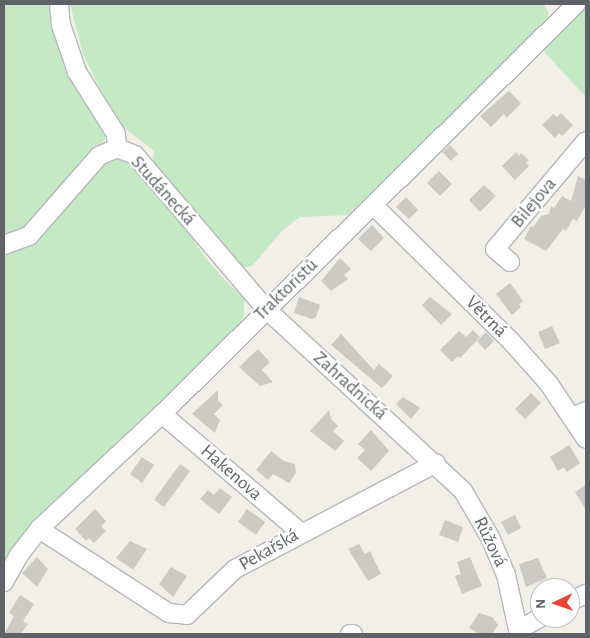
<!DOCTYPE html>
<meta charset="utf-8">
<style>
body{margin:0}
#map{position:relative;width:590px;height:638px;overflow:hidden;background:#f1efe8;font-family:"Alegreya Sans",sans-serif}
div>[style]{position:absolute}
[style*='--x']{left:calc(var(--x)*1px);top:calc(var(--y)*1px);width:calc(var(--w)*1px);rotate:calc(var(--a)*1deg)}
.green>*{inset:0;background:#c5e8c5}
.building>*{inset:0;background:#cccac5}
.roads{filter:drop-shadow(1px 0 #b5b8bc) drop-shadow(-1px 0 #b5b8bc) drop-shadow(0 1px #b5b8bc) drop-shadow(0 -1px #b5b8bc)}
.minor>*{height:18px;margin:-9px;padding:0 9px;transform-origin:9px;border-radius:9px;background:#fff}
span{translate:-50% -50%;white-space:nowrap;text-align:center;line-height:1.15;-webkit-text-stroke:4.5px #fff;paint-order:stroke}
.street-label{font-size:19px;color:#5f6368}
.frame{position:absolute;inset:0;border:5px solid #5f6368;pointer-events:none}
.north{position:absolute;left:530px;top:578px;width:50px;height:50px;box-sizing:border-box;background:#fff;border:1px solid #bfc1c3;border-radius:50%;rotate:267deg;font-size:14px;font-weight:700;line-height:20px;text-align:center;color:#5f6368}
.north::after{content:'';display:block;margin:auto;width:18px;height:22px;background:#ea4335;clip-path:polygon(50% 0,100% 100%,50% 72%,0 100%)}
</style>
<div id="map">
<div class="green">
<div style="clip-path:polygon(4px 4px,56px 4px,108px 132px,101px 146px,39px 216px,20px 233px,4px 238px)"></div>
<div style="clip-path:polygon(70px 4px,544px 4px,548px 12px,548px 21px,544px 26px,348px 215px,300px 217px,283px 230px,252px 266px,241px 268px,152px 163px,154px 151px,118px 123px,83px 55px)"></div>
<div style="clip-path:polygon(575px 4px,586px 4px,586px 97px,536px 43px)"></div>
<div style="clip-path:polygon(110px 156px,128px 156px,170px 205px,205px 257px,231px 287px,240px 291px,244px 298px,244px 316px,237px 329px,76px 481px,4px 566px,4px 248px)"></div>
</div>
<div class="building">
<div style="clip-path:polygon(509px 91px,521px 103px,507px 118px,504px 114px,491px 127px,480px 116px)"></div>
<div style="clip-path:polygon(561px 113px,573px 125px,562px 136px,559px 133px,555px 138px,542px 125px,553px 114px,557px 117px)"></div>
<div style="clip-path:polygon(450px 145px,458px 154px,451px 161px,442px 152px)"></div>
<div style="clip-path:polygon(516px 152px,519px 156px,521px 153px,529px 160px,526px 163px,529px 166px,515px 180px,502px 166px)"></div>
<div style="clip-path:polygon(439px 171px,452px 184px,440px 196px,427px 183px)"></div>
<div style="clip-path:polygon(578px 176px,586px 180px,586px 205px,577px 221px,573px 219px,566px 231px,563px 229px,546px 251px,524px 239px,531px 226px,533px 227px,541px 216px,549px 214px,551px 206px,554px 208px,562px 196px,571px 201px)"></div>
<div style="clip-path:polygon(484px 185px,496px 196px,480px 212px,469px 200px)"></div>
<div style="clip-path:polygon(406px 197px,418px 210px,409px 219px,396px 207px)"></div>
<div style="clip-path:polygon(372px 225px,384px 238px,371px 251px,358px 239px)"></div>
<div style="clip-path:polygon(340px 258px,351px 269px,344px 275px,348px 279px,331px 291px,321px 281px)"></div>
<div style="clip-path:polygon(510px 283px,523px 301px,519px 304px,521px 307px,512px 315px,496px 294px)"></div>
<div style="clip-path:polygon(299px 297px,320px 305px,316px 317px,312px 319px,294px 313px)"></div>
<div style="clip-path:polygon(430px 297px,452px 314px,441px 325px,422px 305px)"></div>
<div style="clip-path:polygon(552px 326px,560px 343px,545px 349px,538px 332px)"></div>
<div style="clip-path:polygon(473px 330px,480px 337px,460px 358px,458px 356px,452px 362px,440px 350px,459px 331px,466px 337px)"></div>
<div style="clip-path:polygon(486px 332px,494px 341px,485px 350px,477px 341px)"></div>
<div style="clip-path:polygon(341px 334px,374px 370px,379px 364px,393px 376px,382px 388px,331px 345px)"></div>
<div style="clip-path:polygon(258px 349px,270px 362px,262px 370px,273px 382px,260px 386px,239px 367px)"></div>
<div style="clip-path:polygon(218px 390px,218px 401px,223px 405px,214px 414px,220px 420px,215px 433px,192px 414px)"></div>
<div style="clip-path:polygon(531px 393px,541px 403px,525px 419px,515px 409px)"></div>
<div style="clip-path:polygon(403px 397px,420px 408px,411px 419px,396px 404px)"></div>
<div style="clip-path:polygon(329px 410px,331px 419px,338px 426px,333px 431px,344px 441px,335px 451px,310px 431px)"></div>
<div style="clip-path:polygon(371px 430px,389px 451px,371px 471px,357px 458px,365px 450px,358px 444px)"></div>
<div style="clip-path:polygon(569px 445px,580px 463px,567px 472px,564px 467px,558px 471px,550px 457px)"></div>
<div style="clip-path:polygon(271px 451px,284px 461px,295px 464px,296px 473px,289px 483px,273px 474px,268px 480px,256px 470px)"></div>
<div style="clip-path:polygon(142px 457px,154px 465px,142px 483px,130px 474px)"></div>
<div style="clip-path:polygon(180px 464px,190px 471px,164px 507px,154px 500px)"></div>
<div style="clip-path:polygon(586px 485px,586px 510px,575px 492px)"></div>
<div style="clip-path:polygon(220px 488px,232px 497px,219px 514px,200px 499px,208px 490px,214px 495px)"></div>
<div style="clip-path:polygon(95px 509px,106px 521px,101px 526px,106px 531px,94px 543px,89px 538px,86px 541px,75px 529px)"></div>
<div style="clip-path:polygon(247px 509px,265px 522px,256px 535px,238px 522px)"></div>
<div style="clip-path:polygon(515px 515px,521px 528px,508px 535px,501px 522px)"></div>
<div style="clip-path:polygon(445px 520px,463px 527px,458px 542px,439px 535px)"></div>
<div style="clip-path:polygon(130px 541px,147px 549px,133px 570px,116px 558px)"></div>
<div style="clip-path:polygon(359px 544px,365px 554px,370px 551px,381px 574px,368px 581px,348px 549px)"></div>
<div style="clip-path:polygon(37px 557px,48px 569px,37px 587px,22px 573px)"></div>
<div style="clip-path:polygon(470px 557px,482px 586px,462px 594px,455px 576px,461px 574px,457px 562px)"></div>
<div style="clip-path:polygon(538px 558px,547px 578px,526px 587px,519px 564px)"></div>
<div style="clip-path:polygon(171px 567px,187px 576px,173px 597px,159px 584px)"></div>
<div style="clip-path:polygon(20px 595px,34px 604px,23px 621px,28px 624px,21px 634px,4px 634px,14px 616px,9px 613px)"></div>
<div style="clip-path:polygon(479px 613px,492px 617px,498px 625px,492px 634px,479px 634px,469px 628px)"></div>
</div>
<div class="roads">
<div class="minor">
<div style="--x:59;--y:4;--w:21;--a:85"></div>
<div style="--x:61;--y:25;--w:50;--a:71.2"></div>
<div style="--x:77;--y:72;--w:73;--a:57.8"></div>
<div style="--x:116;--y:134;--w:14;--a:86"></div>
<div style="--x:373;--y:205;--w:192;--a:44.6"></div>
<div style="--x:510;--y:340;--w:59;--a:48.4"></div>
<div style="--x:549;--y:384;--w:66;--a:56.1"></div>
<div style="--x:4;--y:245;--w:27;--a:-20"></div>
<div style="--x:29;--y:236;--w:106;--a:-48.8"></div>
<div style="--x:99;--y:156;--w:20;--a:-24"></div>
<div style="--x:117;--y:148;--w:19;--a:21"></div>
<div style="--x:135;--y:155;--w:202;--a:49.6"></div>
<div style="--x:266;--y:309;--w:268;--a:42.7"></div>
<div style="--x:463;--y:491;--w:53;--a:59.6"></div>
<div style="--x:490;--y:537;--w:41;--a:67.2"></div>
<div style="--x:506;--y:575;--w:60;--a:77.6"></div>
<div style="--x:510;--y:262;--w:20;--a:-139"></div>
<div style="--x:495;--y:249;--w:141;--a:-49.9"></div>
<div style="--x:162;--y:414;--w:182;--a:40.5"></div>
<div style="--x:572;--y:417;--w:15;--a:-23"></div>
<div style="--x:39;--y:529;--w:155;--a:32.9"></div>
<div style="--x:169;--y:613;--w:18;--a:6"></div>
<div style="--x:187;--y:615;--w:66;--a:-43.8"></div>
<div style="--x:235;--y:569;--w:227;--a:-27.8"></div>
<div style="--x:4;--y:582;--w:31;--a:-61"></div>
<div style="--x:19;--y:555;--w:33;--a:-52"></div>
<div style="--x:39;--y:529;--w:168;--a:-43.1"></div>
<div style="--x:162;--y:414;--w:583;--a:-44.72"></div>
<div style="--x:570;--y:602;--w:18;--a:-27"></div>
<div style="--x:518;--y:630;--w:25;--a:-29"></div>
<div style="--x:350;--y:634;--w:3;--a:0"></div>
</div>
</div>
<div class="street-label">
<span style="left:163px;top:191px;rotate:48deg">Studánecká</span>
<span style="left:534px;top:203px;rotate:-50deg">Bilejova</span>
<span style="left:286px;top:290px;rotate:-44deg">Traktoristů</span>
<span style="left:486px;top:317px;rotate:45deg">Větrná</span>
<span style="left:350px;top:386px;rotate:42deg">Zahradnická</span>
<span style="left:231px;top:473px;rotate:41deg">Hakenova</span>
<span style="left:490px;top:542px;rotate:64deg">Růžová</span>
<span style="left:269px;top:550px;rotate:-30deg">Pekařská</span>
</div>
<div class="frame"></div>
<div class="north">N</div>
</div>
